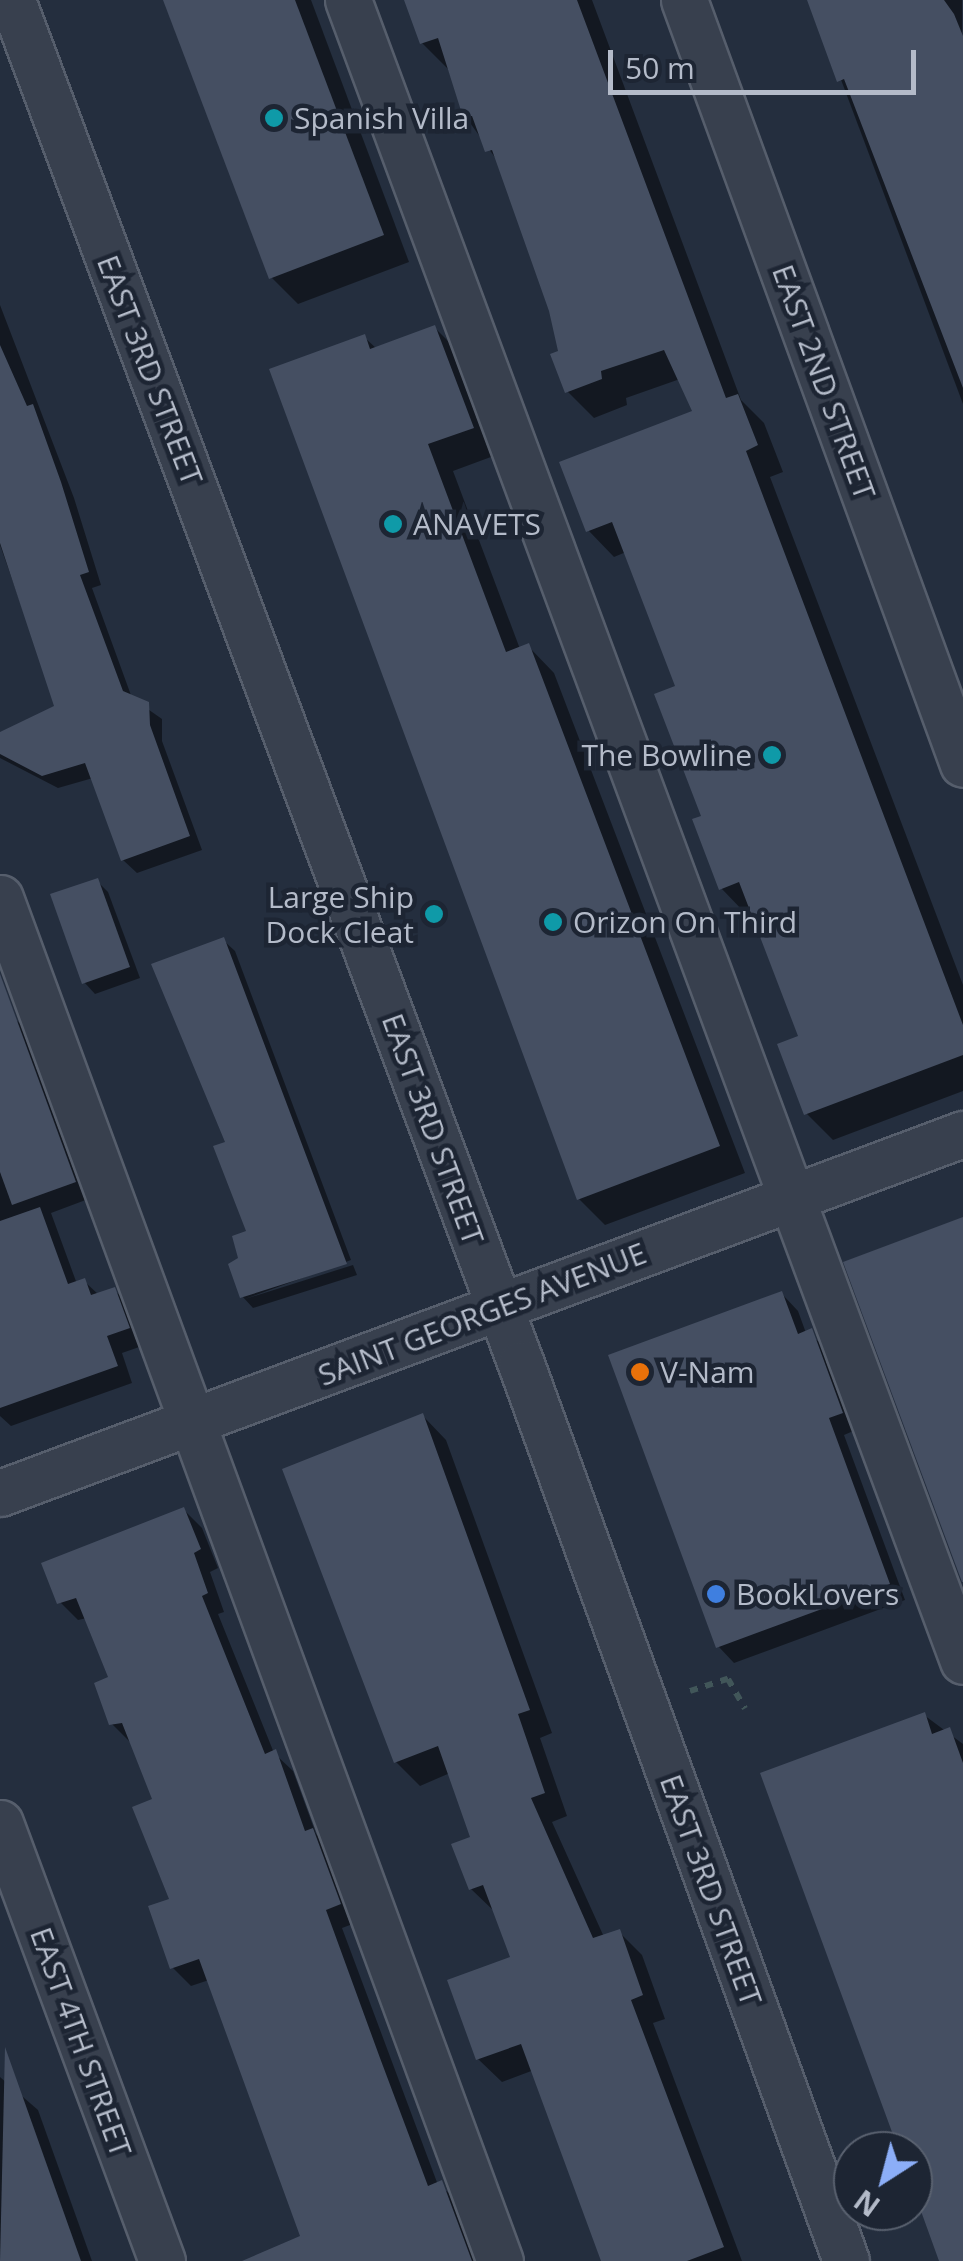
<!DOCTYPE html>
<style>
body{margin:0}
#map{position:relative;width:963px;height:2261px;overflow:hidden;background:#242e3e;font-family:"Open Sans",sans-serif}
div>[style]{position:absolute}
[style*='--x']{left:calc(var(--x)*1px);top:calc(var(--y)*1px);width:calc(var(--w)*1px);rotate:calc(var(--a)*1deg)}
.shadow>*{inset:0;background:#0007}
.building>*{inset:0;background:#454f62}
.path>*{height:6px;margin-top:-3px;transform-origin:0;background:repeating-linear-gradient(90deg,#415659 0 8px,transparent 0 16px)}
.roads{filter:drop-shadow(2px 0 #565e6c) drop-shadow(-2px 0 #565e6c) drop-shadow(0 2px #565e6c) drop-shadow(0 -2px #565e6c)}
.minor>*{height:45px;margin:-22.5px;padding:0 22.5px;transform-origin:22.5px;border-radius:22.5px;background:#38404e}
.dots>*{width:28px;height:28px;translate:-50% -50%;box-sizing:border-box;border:5px solid #1d2533;border-radius:50%}
span{translate:-50% -50%;white-space:nowrap;text-align:center;line-height:1.15;-webkit-text-stroke:9px #1d2533;paint-order:stroke}
.poi-label{font-size:30px;color:#b4bbc9}
.left{translate:0 -50%;text-align:left}
.right{translate:-100% -50%;text-align:right}
.street-label{font-size:30px;color:#b4bbc9}
.north{position:absolute;left:833px;top:2131px;width:100px;height:100px;box-sizing:border-box;background:#1d2533;border:2px solid #59616f;border-radius:50%;rotate:216deg;font-size:28px;font-weight:700;line-height:40px;text-align:center;color:#b4bbc9}
.north::after{content:'';display:block;margin:auto;width:35px;height:45px;background:#8caef7;clip-path:polygon(50% 0,100% 100%,50% 72%,0 100%)}
.scale{position:absolute;left:608px;top:50px;width:308px;height:45px;box-sizing:border-box;border:5px solid #b4bbc9;border-top:0;padding-left:12px;font-size:30px;line-height:35px;white-space:nowrap;color:#b4bbc9;-webkit-text-stroke:8px #1d2533;paint-order:stroke}
</style>
<div id="map">
<div class="shadow">
<div style="clip-path:polygon(166px 0,311px 0,409px 262px,298px 304px,271px 277px)"></div>
<div style="clip-path:polygon(427px 0,592px 0,741px 400px,764px 423px,783px 472px,770px 477px,963px 985px,963px 1091px,833px 1140px,807px 1114px,802px 1037px,754px 912px,747px 915px,721px 888px,678px 687px,626px 552px,614px 557px,588px 530px,695px 413px,680px 379px,626px 398px,627px 405px,594px 418px,568px 392px,551px 311px,499px 163px,465px 116px,448px 69px,422px 43px)"></div>
<div style="clip-path:polygon(811px 0,962px 0,963px 404px)"></div>
<div style="clip-path:polygon(0 305px,74px 498px,101px 585px,92px 588px,132px 698px,162px 719px,162px 741px,202px 850px,137px 873px,123px 860px,93px 778px,58px 788px,0 758px,0 735px,57px 707px,0 545px)"></div>
<div style="clip-path:polygon(435px 328px,461px 354px,499px 454px,453px 471px,520px 649px,528px 646px,554px 673px,745px 1173px,605px 1225px,579px 1199px,364px 337px,377px 349px)"></div>
<div style="clip-path:polygon(97px 881px,108px 892px,140px 978px,95px 994px,84px 982px)"></div>
<div style="clip-path:polygon(223px 940px,235px 951px,351px 1260px,245px 1299px,353px 1265px,357px 1275px,253px 1308px,242px 1296px,249px 1232px,228px 1143px)"></div>
<div style="clip-path:polygon(14px 1018px,31px 1034px,91px 1198px,51px 1213px,77px 1284px,84px 1281px,99px 1295px,114px 1290px,131px 1306px,145px 1345px,122px 1353px,132px 1383px,11px 1426px,0 1416px,0 1023px)"></div>
<div style="clip-path:polygon(782px 1294px,798px 1311px,806px 1333px,828px 1348px,858px 1429px,844px 1435px,905px 1600px,734px 1663px,718px 1646px)"></div>
<div style="clip-path:polygon(423px 1416px,446px 1440px,552px 1733px,540px 1738px,567px 1816px,552px 1822px,604px 1937px,619px 1932px,642px 1955px,665px 2019px,653px 2023px,742px 2261px,604px 2261px,534px 2070px,502px 2082px,478px 2059px,513px 1958px,496px 1913px,471px 1889px,473px 1838px,450px 1773px,420px 1786px,396px 1762px)"></div>
<div style="clip-path:polygon(184px 1510px,202px 1528px,218px 1568px,210px 1572px,224px 1612px,218px 1614px,274px 1753px,293px 1771px,316px 1834px,331px 1849px,358px 1922px,342px 1928px,438px 2185px,460px 2201px,483px 2261px,281px 2261px,303px 2237px,209px 1980px,191px 1986px,173px 1968px,172px 1900px,155px 1800px,130px 1742px,111px 1723px,112px 1678px,87px 1618px,78px 1620px,60px 1602px)"></div>
<div style="clip-path:polygon(924px 1715px,963px 1744px,963px 2261px,942px 2261px,913px 2183px,913px 2151px,901px 2151px)"></div>
<div style="clip-path:polygon(0 2077px,38px 2110px,92px 2261px,0 2261px)"></div>
</div>
<div class="building">
<div style="clip-path:polygon(163px 0,295px 0,384px 235px,269px 279px)"></div>
<div style="clip-path:polygon(404px 0,577px 0,726px 398px,738px 394px,758px 445px,746px 451px,963px 1025px,963px 1055px,804px 1115px,777px 1044px,798px 1036px,739px 882px,719px 890px,692px 819px,701px 816px,654px 694px,675px 686px,612px 522px,586px 532px,559px 462px,692px 411px,664px 350px,601px 371px,602px 379px,565px 393px,550px 354px,558px 351px,549px 311px,492px 150px,485px 152px,472px 116px,463px 117px,438px 38px,420px 44px)"></div>
<div style="clip-path:polygon(807px 0,944px 0,954px 14px,963px 36px,963px 388px,844px 79px,837px 82px)"></div>
<div style="clip-path:polygon(435px 325px,474px 428px,428px 444px,506px 652px,529px 643px,720px 1146px,577px 1200px,269px 369px,365px 334px,370px 349px)"></div>
<div style="clip-path:polygon(0 345px,27px 406px,33px 404px,61px 482px,89px 572px,80px 575px,123px 691px,149px 702px,150px 725px,190px 836px,121px 861px,85px 763px,42px 776px,0 754px,0 732px,54px 706px,0 543px)"></div>
<div style="clip-path:polygon(98px 878px,130px 967px,82px 984px,50px 894px)"></div>
<div style="clip-path:polygon(224px 937px,347px 1264px,240px 1298px,228px 1264px,238px 1258px,232px 1236px,246px 1231px,213px 1146px,225px 1142px,151px 964px)"></div>
<div style="clip-path:polygon(0 974px,76px 1182px,12px 1205px,0 1172px)"></div>
<div style="clip-path:polygon(40px 1207px,68px 1284px,85px 1278px,91px 1295px,115px 1287px,130px 1328px,107px 1336px,118px 1366px,0 1408px,0 1221px)"></div>
<div style="clip-path:polygon(963px 1217px,963px 1582px,962px 1582px,843px 1262px)"></div>
<div style="clip-path:polygon(782px 1291px,798px 1334px,812px 1328px,843px 1413px,829px 1418px,890px 1584px,716px 1648px,608px 1355px)"></div>
<div style="clip-path:polygon(423px 1413px,530px 1710px,518px 1714px,545px 1793px,531px 1798px,593px 1938px,620px 1929px,643px 1995px,631px 2000px,724px 2247px,687px 2261px,601px 2261px,521px 2044px,476px 2060px,447px 1980px,510px 1957px,483px 1885px,469px 1890px,451px 1844px,470px 1837px,438px 1746px,394px 1763px,282px 1469px)"></div>
<div style="clip-path:polygon(184px 1507px,201px 1549px,194px 1553px,208px 1593px,202px 1596px,265px 1754px,276px 1749px,305px 1831px,313px 1828px,341px 1904px,326px 1910px,380px 2058px,428px 2186px,442px 2180px,472px 2261px,242px 2261px,300px 2236px,199px 1959px,170px 1969px,148px 1906px,169px 1899px,132px 1807px,152px 1799px,122px 1723px,109px 1725px,94px 1683px,108px 1677px,76px 1598px,57px 1604px,41px 1563px)"></div>
<div style="clip-path:polygon(925px 1712px,932px 1734px,950px 1727px,963px 1763px,963px 2261px,939px 2261px,913px 2189px,913px 2151px,899px 2151px,760px 1773px)"></div>
<div style="clip-path:polygon(5px 2047px,81px 2261px,0 2261px)"></div>
</div>
<div class="path">
<div style="--x:690;--y:1691;--w:40;--a:-18"></div>
<div style="--x:728;--y:1679;--w:34;--a:60"></div>
</div>
<div class="roads">
<div class="minor">
<div style="--x:12;--y:0;--w:1456;--a:69.54"></div>
<div style="--x:521;--y:1364;--w:954;--a:70.08"></div>
<div style="--x:348;--y:0;--w:1771;--a:69.68"></div>
<div style="--x:684;--y:0;--w:813;--a:69.94"></div>
<div style="--x:0;--y:898;--w:1452;--a:69.86"></div>
<div style="--x:0;--y:1493;--w:1028;--a:-20.45"></div>
<div style="--x:0;--y:1823;--w:467;--a:69.7"></div>
</div>
</div>
<div class="dots">
<div style="left:274px;top:118px;background:#0f9aa8"></div>
<div style="left:393px;top:524px;background:#0f9aa8"></div>
<div style="left:772px;top:755px;background:#0f9aa8"></div>
<div style="left:434px;top:914px;background:#0f9aa8"></div>
<div style="left:553px;top:922px;background:#0f9aa8"></div>
<div style="left:640px;top:1372px;background:#e8710a"></div>
<div style="left:716px;top:1594px;background:#3f7fe0"></div>
</div>
<div class="poi-label">
<span class="left" style="left:294px;top:118px">Spanish Villa</span>
<span class="left" style="left:413px;top:524px">ANAVETS</span>
<span class="right" style="left:752px;top:755px">The Bowline</span>
<span class="right" style="left:414px;top:914px">Large Ship<br>Dock Cleat</span>
<span class="left" style="left:573px;top:922px">Orizon On Third</span>
<span class="left" style="left:660px;top:1372px">V-Nam</span>
<span class="left" style="left:736px;top:1594px">BookLovers</span>
</div>
<div class="street-label">
<span style="left:150px;top:370px;rotate:69deg">EAST 3RD STREET</span>
<span style="left:824px;top:382px;rotate:70deg">EAST 2ND STREET</span>
<span style="left:433px;top:1129px;rotate:70deg">EAST 3RD STREET</span>
<span style="left:482px;top:1314px;rotate:-21deg">SAINT GEORGES AVENUE</span>
<span style="left:711px;top:1890px;rotate:70deg">EAST 3RD STREET</span>
<span style="left:81px;top:2042px;rotate:70deg">EAST 4TH STREET</span>
</div>
<div class="north">N</div>
<div class="scale">50 m</div>
</div>
